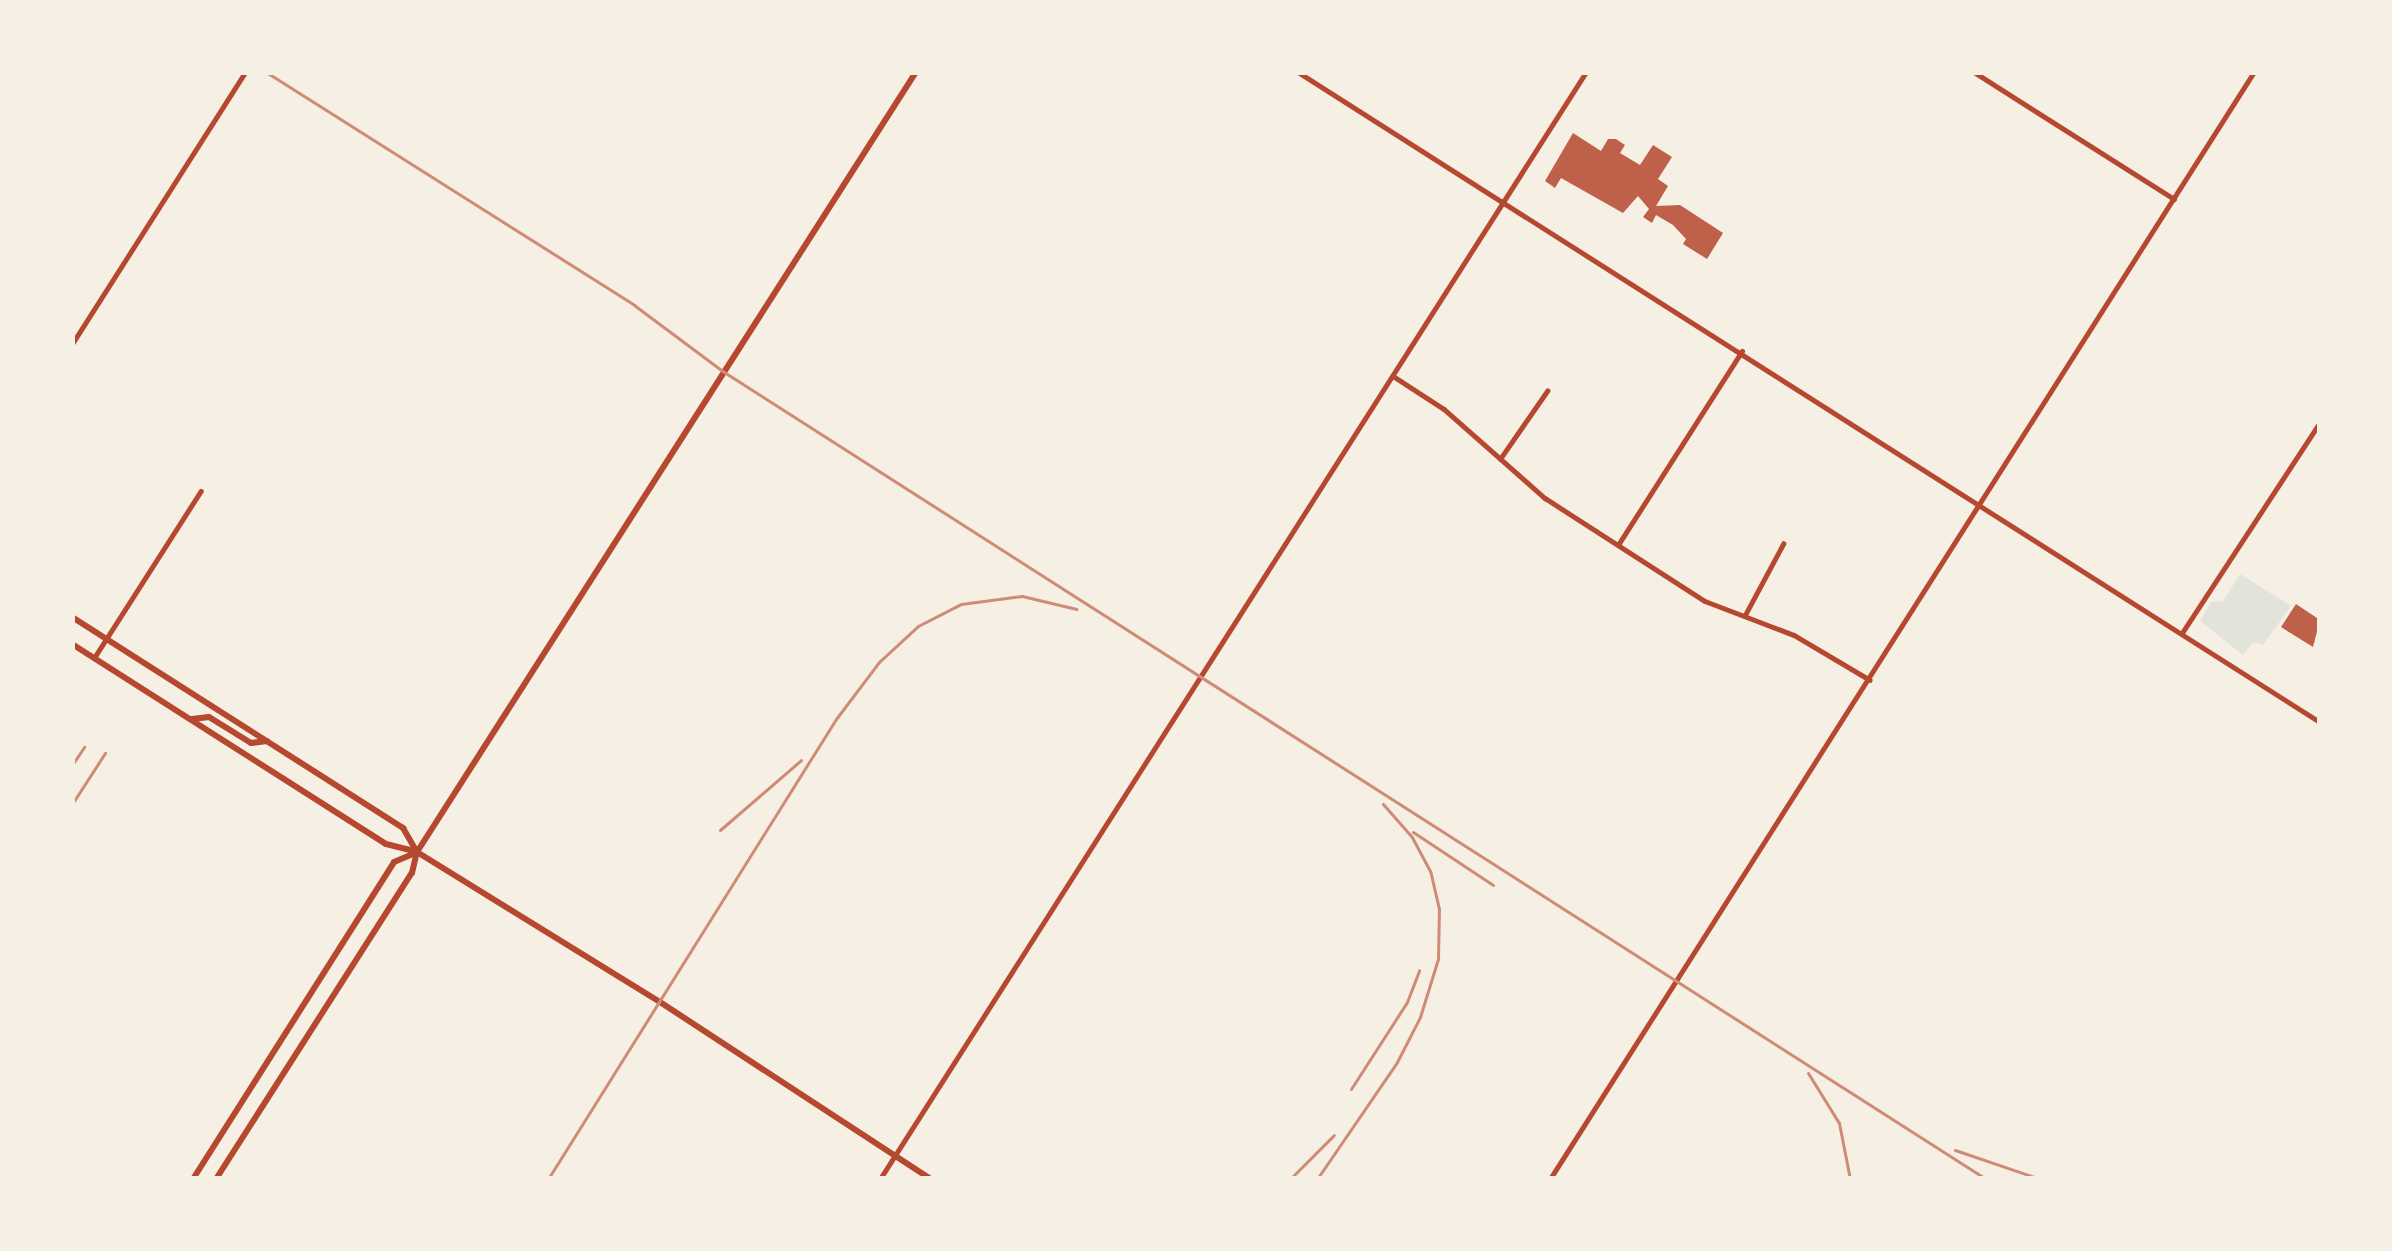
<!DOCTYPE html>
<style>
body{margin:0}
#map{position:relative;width:2392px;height:1251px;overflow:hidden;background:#f6efe4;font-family:Inter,sans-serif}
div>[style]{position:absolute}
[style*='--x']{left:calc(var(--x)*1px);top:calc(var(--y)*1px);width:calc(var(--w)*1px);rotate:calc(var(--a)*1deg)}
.green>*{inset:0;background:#e2e4dc}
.building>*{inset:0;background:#bf614a}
.minor>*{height:4.5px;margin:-2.25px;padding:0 2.25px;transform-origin:2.25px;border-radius:2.25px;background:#b5482f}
.tertiary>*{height:4.5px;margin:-2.25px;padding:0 2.25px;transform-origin:2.25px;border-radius:2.25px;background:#b5482f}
.secondary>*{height:6px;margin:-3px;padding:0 3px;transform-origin:3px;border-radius:3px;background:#b5482f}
.primary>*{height:6px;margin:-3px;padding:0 3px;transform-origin:3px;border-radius:3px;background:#b5482f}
.rail>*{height:3px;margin:-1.5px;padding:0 1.5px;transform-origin:1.5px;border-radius:1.5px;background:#cf8b77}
span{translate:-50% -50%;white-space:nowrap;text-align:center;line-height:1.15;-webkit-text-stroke:10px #f6efe4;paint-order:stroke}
.frame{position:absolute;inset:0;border:75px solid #f6efe4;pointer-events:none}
</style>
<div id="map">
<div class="green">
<div style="clip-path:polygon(2240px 574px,2291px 606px,2263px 645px,2253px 642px,2243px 655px,2200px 621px,2211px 602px,2223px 601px)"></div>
</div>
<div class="building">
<div style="clip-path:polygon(1573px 133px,1601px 151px,1608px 139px,1616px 139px,1625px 145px,1620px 153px,1640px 165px,1653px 145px,1672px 157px,1658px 179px,1668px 186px,1656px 206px,1680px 205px,1723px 233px,1707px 259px,1683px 244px,1686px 239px,1673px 225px,1656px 215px,1652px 223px,1643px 217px,1649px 209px,1638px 196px,1623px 213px,1561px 178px,1555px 188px,1545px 181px)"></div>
<div style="clip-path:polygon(2296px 604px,2320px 620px,2313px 647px,2281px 627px)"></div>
</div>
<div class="minor">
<div style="--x:1974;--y:72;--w:237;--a:32.4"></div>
<div style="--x:72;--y:344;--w:322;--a:-57.5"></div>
<div style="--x:1393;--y:376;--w:61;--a:32.9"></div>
<div style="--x:1444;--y:409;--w:135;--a:41.4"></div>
<div style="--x:1545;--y:498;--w:190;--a:32.8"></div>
<div style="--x:1705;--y:601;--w:95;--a:20.9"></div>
<div style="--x:1794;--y:635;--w:88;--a:30.6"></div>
<div style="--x:1500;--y:459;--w:83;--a:-55.3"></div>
<div style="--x:1618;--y:545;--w:230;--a:-57.4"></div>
<div style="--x:1745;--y:615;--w:81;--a:-61.8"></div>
<div style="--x:2182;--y:633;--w:252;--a:-56.8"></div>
<div style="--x:94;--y:658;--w:198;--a:-57.4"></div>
</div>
<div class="tertiary">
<div style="--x:1298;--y:72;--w:1211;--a:32.46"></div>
<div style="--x:880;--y:1179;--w:1313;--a:-57.47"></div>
<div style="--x:1550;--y:1179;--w:1312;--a:-57.55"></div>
</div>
<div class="secondary">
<div style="--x:193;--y:1179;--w:375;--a:-57.6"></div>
<div style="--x:394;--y:862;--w:25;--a:-23"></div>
<div style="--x:216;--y:1179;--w:363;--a:-57.4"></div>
<div style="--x:412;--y:873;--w:22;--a:-77"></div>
<div style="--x:417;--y:852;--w:926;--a:-57.39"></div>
</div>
<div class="primary">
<div style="--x:72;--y:617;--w:393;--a:32.5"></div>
<div style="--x:403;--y:828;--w:24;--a:60"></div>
<div style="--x:72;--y:644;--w:372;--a:32.5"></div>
<div style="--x:386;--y:844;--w:32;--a:14"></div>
<div style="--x:417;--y:852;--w:286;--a:31.7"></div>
<div style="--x:660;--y:1002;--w:323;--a:33.2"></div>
<div style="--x:192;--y:719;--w:17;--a:-7"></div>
<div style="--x:209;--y:717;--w:49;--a:31.8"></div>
<div style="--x:251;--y:743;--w:16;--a:-7"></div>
</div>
<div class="rail">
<div style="--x:266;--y:72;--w:436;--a:32.3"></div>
<div style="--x:634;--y:305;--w:112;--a:36.7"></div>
<div style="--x:724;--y:372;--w:1498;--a:32.6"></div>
<div style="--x:72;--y:765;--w:22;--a:-56"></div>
<div style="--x:72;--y:804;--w:61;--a:-57.1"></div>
<div style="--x:720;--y:830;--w:107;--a:-40.8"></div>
<div style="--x:1413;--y:832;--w:96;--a:33.5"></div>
<div style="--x:1808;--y:1073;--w:59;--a:58.2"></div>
<div style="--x:1839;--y:1123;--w:57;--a:78.9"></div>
<div style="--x:1351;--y:1089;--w:103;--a:-57.2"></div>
<div style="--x:1407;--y:1002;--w:34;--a:-69"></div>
<div style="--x:1955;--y:1150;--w:90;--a:18.8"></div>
<div style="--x:548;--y:1179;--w:543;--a:-57.95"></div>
<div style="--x:836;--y:719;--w:71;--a:-53"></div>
<div style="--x:879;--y:662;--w:53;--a:-42.7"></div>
<div style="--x:918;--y:626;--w:48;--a:-27.1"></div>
<div style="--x:961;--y:604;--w:62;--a:-7.5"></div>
<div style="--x:1022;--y:596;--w:56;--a:13.5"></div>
<div style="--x:1290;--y:1179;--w:62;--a:-45"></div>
<div style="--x:1317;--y:1179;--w:142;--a:-55.6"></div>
<div style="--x:1397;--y:1062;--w:51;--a:-62.9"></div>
<div style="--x:1420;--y:1017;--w:61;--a:-72.8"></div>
<div style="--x:1438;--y:959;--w:50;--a:-88.9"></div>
<div style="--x:1439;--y:909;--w:39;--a:-103"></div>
<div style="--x:1430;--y:871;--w:38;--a:-118"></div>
<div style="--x:1412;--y:837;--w:44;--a:-131.3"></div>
</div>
<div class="frame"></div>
</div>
